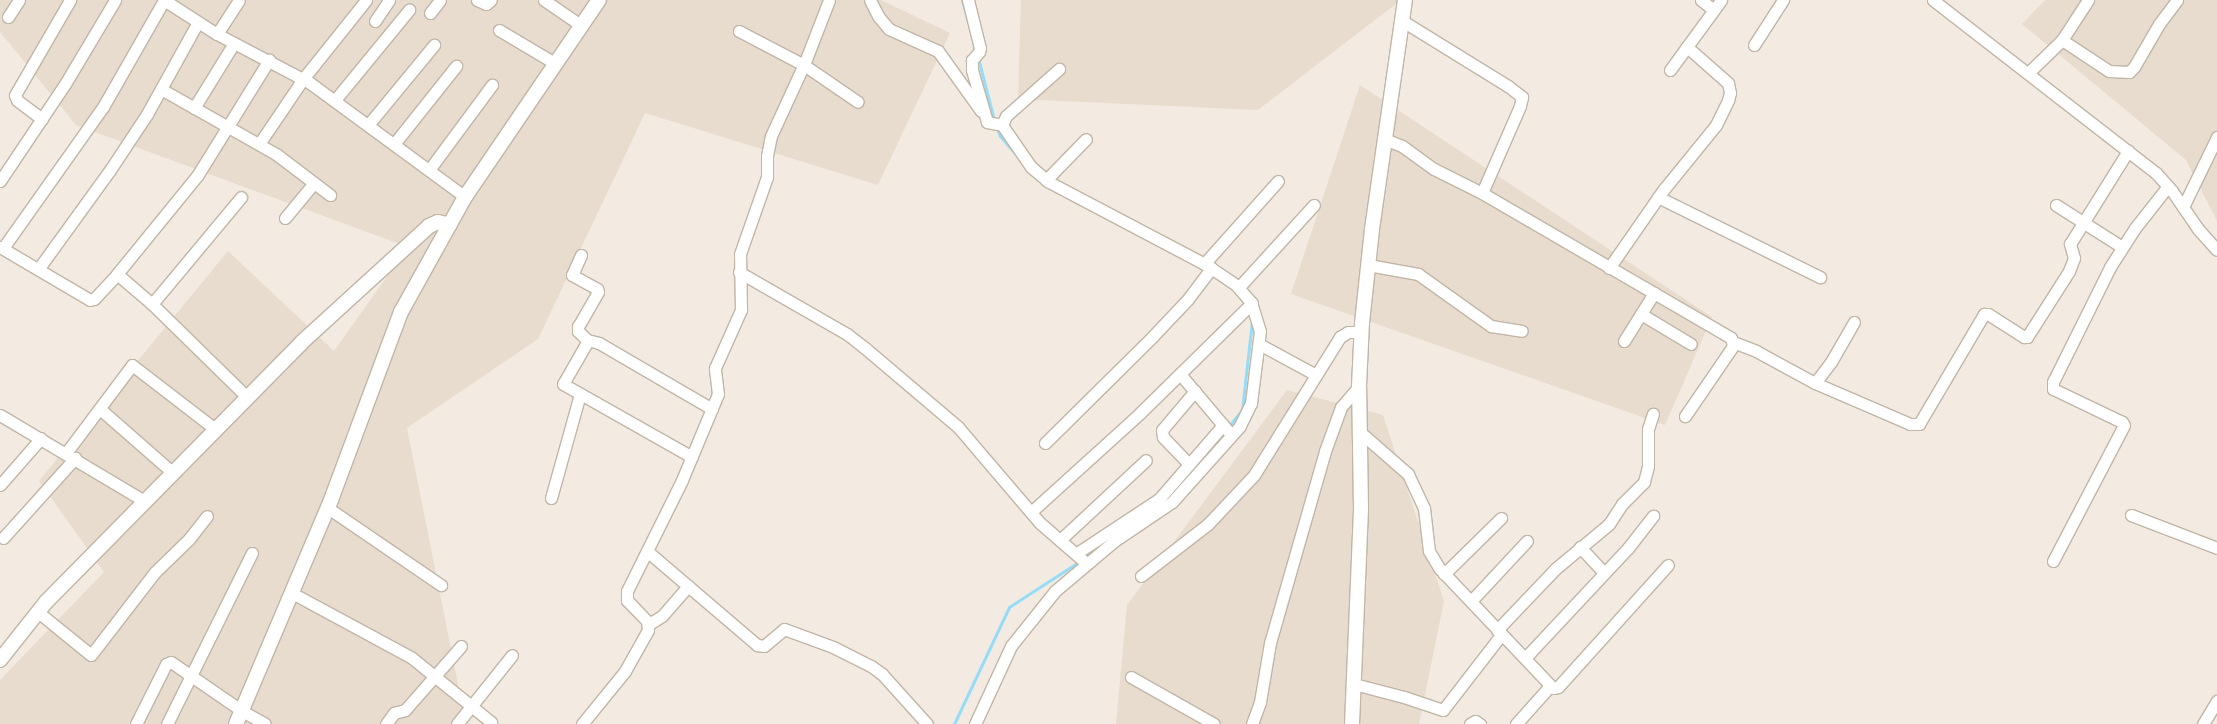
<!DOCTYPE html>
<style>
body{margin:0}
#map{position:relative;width:2217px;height:724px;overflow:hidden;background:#f3ebe1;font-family:Manrope,sans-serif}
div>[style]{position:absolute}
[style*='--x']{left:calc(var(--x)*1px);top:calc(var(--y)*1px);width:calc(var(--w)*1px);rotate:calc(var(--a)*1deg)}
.residential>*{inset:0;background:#e7dcce}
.stream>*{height:3px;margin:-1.5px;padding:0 1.5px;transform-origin:1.5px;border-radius:1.5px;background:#95dcf8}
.roads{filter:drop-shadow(1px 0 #c1b5a6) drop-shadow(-1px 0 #c1b5a6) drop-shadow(0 1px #c1b5a6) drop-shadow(0 -1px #c1b5a6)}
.minor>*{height:11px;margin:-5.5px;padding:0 5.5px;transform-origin:5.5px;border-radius:5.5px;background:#fff}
.tertiary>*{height:14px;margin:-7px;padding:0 7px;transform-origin:7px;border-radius:7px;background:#fff}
span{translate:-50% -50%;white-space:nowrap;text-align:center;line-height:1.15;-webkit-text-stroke:5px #fff;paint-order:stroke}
</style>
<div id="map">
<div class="residential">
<div style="clip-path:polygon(0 0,881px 0,950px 33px,878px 185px,645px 113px,538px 339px,407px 428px,466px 724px,0 724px,0 680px,104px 572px,39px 481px,228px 251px,334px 351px,408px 247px,76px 125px,0 32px)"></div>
<div style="clip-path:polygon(1021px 0,1401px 0,1258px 110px,1018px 99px)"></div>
<div style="clip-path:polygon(2045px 0,2217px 0,2217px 221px,2186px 160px,2022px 24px)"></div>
<div style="clip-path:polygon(1360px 85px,1712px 317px,1665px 425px,1291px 294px)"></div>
<div style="clip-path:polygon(1287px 390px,1383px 415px,1444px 601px,1419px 724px,1116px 724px,1127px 605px)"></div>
</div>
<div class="stream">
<div style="--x:962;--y:0;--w:22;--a:74"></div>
<div style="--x:978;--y:58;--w:64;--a:75.5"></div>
<div style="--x:996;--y:126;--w:11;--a:68"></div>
<div style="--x:1000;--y:136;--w:23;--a:49"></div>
<div style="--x:1228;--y:427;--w:22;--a:-51"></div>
<div style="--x:1242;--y:410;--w:90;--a:-83.6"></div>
<div style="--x:1168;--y:497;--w:24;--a:-48"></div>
<div style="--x:1085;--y:557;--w:14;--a:-36"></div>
<div style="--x:954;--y:724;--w:129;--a:-64.8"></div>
<div style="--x:1009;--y:607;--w:85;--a:-32.9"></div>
</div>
<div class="roads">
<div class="minor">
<div style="--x:477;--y:0;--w:10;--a:24"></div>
<div style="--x:486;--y:4;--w:6;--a:-39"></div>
<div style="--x:544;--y:0;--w:46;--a:34.4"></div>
<div style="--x:870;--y:0;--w:18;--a:63"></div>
<div style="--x:878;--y:16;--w:17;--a:50"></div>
<div style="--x:889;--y:29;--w:54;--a:24.2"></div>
<div style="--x:938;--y:51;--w:74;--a:54.4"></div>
<div style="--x:968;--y:0;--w:49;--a:76"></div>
<div style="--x:980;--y:48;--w:4;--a:104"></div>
<div style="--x:979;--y:52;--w:11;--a:131"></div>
<div style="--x:972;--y:60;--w:10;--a:90"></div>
<div style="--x:972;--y:70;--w:54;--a:73.9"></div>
<div style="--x:987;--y:122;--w:15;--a:11"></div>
<div style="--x:1002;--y:125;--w:51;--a:55.4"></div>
<div style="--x:1031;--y:167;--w:23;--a:40"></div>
<div style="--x:1049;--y:182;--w:180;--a:27.8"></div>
<div style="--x:1208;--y:266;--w:34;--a:34"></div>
<div style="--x:1236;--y:285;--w:23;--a:49"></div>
<div style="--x:1251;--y:302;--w:30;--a:73"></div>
<div style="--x:1260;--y:331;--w:73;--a:97.1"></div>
<div style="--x:1251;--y:403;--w:25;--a:116"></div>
<div style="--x:1240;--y:426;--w:102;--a:131.8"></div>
<div style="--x:1172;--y:502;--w:71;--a:145.9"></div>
<div style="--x:1113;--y:542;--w:76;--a:139.8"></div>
<div style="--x:1055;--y:591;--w:70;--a:128.7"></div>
<div style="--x:1011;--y:646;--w:86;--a:114.8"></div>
<div style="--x:1701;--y:0;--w:16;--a:38"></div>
<div style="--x:1933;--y:0;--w:282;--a:37.8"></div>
<div style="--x:2156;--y:173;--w:24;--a:48"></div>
<div style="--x:2172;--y:191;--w:46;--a:55.6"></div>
<div style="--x:2198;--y:229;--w:28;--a:48"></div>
<div style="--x:430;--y:13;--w:16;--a:-52"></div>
<div style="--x:8;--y:17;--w:20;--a:-57"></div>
<div style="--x:1401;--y:20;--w:126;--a:31.7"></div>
<div style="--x:1508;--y:86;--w:18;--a:38"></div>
<div style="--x:1522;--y:97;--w:9;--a:103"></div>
<div style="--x:1520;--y:106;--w:95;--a:113.6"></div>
<div style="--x:375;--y:21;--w:25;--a:-56"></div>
<div style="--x:499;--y:30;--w:66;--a:30.8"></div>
<div style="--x:739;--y:31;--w:73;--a:27.6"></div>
<div style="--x:804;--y:65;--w:65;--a:34.4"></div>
<div style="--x:217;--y:34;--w:40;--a:-57.1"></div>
<div style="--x:2062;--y:40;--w:56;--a:33.4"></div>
<div style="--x:2109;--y:71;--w:20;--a:3"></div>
<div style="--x:2129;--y:72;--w:7;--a:-45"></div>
<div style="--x:2134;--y:67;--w:50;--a:-59.8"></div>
<div style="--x:2159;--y:24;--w:30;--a:-53"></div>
<div style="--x:1754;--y:45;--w:54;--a:-57.2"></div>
<div style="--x:1670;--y:70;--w:87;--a:-53.9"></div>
<div style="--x:2028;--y:73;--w:47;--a:-44.1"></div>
<div style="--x:2062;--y:40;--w:48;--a:-57"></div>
<div style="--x:161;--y:89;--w:132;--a:29.5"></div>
<div style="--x:276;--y:154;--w:68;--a:37.2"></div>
<div style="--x:335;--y:100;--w:117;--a:-50.6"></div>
<div style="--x:194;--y:108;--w:76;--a:-58.4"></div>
<div style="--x:42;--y:119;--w:31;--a:-143"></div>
<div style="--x:17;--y:100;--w:5;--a:-112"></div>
<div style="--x:15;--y:95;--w:110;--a:-59.9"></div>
<div style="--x:368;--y:125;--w:104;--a:-50.5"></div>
<div style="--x:1002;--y:125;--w:10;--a:-66"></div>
<div style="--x:1006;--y:116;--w:71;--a:-41.6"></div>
<div style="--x:1384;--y:139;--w:19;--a:21"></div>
<div style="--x:1402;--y:146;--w:39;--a:36"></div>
<div style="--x:1434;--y:169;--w:54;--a:26.6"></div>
<div style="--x:1482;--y:193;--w:288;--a:30.2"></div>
<div style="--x:1731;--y:338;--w:8;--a:76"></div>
<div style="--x:1733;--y:346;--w:85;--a:124.4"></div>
<div style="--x:259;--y:144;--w:78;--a:-55.9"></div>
<div style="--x:303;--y:79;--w:101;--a:-51.4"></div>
<div style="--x:394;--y:144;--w:100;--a:-51.5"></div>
<div style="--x:429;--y:170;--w:106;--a:-53.5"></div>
<div style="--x:1046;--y:180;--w:57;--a:-45.7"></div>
<div style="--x:0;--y:181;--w:117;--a:-56.2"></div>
<div style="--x:65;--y:84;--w:98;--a:-59.2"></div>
<div style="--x:1658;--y:197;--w:181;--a:26.3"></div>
<div style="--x:2056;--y:205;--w:78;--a:32.5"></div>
<div style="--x:2183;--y:207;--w:78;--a:-64.1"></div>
<div style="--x:285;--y:218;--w:45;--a:-50.4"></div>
<div style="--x:0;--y:247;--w:104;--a:30.5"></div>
<div style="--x:90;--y:300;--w:4;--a:-14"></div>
<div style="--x:94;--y:299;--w:34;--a:-47"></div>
<div style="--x:117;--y:274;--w:46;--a:40.6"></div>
<div style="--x:152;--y:304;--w:133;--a:44.4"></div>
<div style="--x:3;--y:248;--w:173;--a:-54.7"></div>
<div style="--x:103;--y:107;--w:123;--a:-60.3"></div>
<div style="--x:164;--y:0;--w:63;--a:32.7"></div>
<div style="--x:217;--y:34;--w:105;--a:27.8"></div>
<div style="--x:310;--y:83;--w:192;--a:36.3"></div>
<div style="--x:581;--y:255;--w:22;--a:114"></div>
<div style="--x:572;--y:275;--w:29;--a:29"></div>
<div style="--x:597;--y:289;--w:3;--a:72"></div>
<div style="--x:598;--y:292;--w:39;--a:120"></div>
<div style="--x:578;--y:326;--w:5;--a:90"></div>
<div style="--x:578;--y:331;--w:13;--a:45"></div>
<div style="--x:587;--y:340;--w:4;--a:104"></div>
<div style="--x:586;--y:344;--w:46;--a:119.9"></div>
<div style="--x:563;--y:384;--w:148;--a:29.5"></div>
<div style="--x:1204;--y:264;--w:111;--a:-48.3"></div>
<div style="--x:1368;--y:265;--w:51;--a:10.2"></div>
<div style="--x:1418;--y:274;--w:90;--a:35.5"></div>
<div style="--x:1491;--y:326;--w:31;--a:9"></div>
<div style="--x:39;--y:268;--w:121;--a:-54.1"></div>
<div style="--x:110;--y:170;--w:67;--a:-56.5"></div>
<div style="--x:147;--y:114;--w:105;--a:-61"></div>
<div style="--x:1609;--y:268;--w:96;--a:-55.2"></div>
<div style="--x:1664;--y:189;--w:82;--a:-50.9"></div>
<div style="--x:1716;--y:125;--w:28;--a:-64"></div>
<div style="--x:1728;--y:100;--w:7;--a:-74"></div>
<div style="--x:1730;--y:93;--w:10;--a:-101"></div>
<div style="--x:1728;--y:83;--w:55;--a:-138.7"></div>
<div style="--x:739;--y:272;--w:125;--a:29.9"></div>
<div style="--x:847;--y:334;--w:23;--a:38"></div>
<div style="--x:865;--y:348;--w:122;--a:40.3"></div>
<div style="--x:958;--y:427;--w:126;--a:49.5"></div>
<div style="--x:1040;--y:523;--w:61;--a:41"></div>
<div style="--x:117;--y:274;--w:127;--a:-50.8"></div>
<div style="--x:197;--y:176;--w:137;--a:-58.2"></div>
<div style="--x:1239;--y:287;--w:111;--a:-47.6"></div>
<div style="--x:152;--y:304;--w:139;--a:-50.2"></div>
<div style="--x:1641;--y:314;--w:58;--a:31"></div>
<div style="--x:587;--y:340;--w:12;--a:14"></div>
<div style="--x:599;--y:343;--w:131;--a:30.3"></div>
<div style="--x:1624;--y:341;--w:57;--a:-58"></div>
<div style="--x:1733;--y:342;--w:25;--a:21"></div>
<div style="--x:1756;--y:351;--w:67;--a:28.5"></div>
<div style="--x:1815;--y:383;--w:103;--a:23.3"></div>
<div style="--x:1910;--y:424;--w:9;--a:0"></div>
<div style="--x:1919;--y:424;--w:128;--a:-59.4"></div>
<div style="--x:1984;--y:314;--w:4;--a:0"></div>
<div style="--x:1988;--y:314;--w:43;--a:32.6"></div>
<div style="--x:2024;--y:337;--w:3;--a:0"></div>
<div style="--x:2027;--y:337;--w:78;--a:-57.5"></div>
<div style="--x:2069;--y:271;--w:14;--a:-69"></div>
<div style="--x:2074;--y:258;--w:15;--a:-106"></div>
<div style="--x:2070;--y:244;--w:110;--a:-58.1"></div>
<div style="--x:1259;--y:344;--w:65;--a:28.5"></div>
<div style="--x:1180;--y:374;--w:75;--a:49.9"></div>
<div style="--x:1815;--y:383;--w:26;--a:-53"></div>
<div style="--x:1831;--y:362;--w:46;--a:-60.1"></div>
<div style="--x:100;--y:409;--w:97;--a:41.2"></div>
<div style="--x:0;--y:415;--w:168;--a:30.8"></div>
<div style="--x:1361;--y:433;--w:62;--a:41.1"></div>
<div style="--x:1408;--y:474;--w:38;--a:65"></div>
<div style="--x:1424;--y:508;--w:43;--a:83.4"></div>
<div style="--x:1429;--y:551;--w:21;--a:59"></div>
<div style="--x:1440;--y:569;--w:164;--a:46.5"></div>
<div style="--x:1553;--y:688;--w:5;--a:-11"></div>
<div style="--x:1558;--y:687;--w:164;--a:-48"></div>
<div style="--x:1045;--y:443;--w:152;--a:-44.7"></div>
<div style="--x:1153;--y:336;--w:51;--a:-46.6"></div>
<div style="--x:1188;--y:299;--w:39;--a:-53"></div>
<div style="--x:66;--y:453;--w:110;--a:-53.1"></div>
<div style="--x:132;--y:365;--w:105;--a:37.6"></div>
<div style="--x:1189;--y:464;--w:37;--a:-134"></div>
<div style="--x:1163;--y:437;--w:7;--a:-98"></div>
<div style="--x:1162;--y:430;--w:51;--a:-49.8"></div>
<div style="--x:0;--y:485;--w:62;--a:-48.9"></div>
<div style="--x:551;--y:498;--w:108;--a:-74.4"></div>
<div style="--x:328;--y:508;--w:137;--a:34.3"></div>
<div style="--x:1031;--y:512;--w:147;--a:-42.2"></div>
<div style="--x:1140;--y:413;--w:157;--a:-44.5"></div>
<div style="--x:2131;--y:515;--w:92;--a:21"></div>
<div style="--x:3;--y:538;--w:108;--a:-48"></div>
<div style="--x:1060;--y:540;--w:117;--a:-42.9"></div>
<div style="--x:1580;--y:547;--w:35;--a:47"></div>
<div style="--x:647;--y:551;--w:145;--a:40.5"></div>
<div style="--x:757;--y:645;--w:7;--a:8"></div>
<div style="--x:764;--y:646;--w:26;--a:-40"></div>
<div style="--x:784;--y:629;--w:52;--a:20.2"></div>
<div style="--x:833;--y:647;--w:42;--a:26.6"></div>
<div style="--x:871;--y:666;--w:14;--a:36"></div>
<div style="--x:882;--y:674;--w:67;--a:48"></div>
<div style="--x:1077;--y:553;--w:98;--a:-33.4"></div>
<div style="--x:1159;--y:499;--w:98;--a:-49.1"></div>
<div style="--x:2053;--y:561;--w:153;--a:-62.4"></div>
<div style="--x:2124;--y:425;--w:4;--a:-124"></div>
<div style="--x:2122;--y:422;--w:76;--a:-154.4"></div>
<div style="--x:2053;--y:389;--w:7;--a:-90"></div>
<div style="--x:2053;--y:382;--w:128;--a:-63.6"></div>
<div style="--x:2110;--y:267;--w:46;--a:-57.3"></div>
<div style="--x:2135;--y:228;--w:53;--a:-51.8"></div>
<div style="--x:1444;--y:574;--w:80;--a:-44.5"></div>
<div style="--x:1141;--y:576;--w:85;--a:-37.8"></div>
<div style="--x:1208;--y:524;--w:67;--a:-46.8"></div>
<div style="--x:1254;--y:475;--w:163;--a:-58.1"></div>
<div style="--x:1340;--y:337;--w:9;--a:-32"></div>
<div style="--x:1348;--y:332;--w:13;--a:0"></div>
<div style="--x:292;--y:593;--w:136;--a:28.4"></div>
<div style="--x:412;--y:658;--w:102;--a:39"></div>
<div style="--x:1471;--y:601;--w:82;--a:-47"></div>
<div style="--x:38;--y:612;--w:68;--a:39.1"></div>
<div style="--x:91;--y:655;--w:105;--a:-52.4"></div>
<div style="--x:155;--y:572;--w:47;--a:-44.1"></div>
<div style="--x:189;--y:539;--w:29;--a:-52"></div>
<div style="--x:649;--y:624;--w:15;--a:-32"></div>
<div style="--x:662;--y:616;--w:40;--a:-49"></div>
<div style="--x:1497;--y:630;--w:84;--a:-46.4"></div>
<div style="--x:1555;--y:569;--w:70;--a:-39.8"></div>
<div style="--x:1609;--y:524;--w:24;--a:-57"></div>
<div style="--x:1622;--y:504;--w:31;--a:-45"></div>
<div style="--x:1644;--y:482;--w:16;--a:-76"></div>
<div style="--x:1648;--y:466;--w:37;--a:-90"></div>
<div style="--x:1648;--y:429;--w:16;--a:-72"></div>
<div style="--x:1525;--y:658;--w:151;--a:-46.9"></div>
<div style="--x:1628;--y:548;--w:41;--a:-52"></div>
<div style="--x:1131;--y:677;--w:95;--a:29.5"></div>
<div style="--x:1354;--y:684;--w:52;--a:14.6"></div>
<div style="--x:1404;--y:697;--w:41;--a:18.4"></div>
<div style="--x:1443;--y:710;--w:95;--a:-52.3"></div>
<div style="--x:136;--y:724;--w:67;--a:-63.4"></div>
<div style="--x:166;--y:664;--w:5;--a:-22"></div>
<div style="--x:171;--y:662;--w:86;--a:34.6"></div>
<div style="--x:242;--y:711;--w:26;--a:29"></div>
<div style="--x:167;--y:724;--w:191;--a:-63.6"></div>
<div style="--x:386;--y:724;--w:14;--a:-54"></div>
<div style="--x:394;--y:713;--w:11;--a:-15"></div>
<div style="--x:405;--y:710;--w:85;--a:-48.8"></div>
<div style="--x:457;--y:724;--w:88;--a:-51.4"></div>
<div style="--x:582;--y:724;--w:68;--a:-50.9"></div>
<div style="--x:625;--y:671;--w:47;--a:-60.7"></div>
<div style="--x:648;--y:630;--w:9;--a:-96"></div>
<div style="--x:647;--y:621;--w:29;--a:-134"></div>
<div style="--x:627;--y:600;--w:9;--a:-90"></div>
<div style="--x:627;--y:591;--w:124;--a:-63.6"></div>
<div style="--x:682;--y:480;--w:93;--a:-67.3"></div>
<div style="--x:718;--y:394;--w:26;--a:-97"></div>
<div style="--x:715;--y:368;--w:64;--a:-65.9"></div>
<div style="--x:741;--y:310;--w:56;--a:-91"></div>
<div style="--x:740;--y:254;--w:82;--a:-70.7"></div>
<div style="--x:767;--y:177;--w:21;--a:-90"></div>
<div style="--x:767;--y:156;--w:20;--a:-79"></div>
<div style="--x:771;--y:136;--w:81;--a:-65.3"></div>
<div style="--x:805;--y:62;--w:66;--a:-68.8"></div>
<div style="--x:1252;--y:724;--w:23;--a:-70"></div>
<div style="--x:1260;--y:702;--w:60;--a:-80.4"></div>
<div style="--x:1270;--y:643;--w:200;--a:-74"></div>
<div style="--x:1325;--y:451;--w:47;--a:-70"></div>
<div style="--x:1341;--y:407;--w:28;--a:-49"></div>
<div style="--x:1470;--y:724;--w:6;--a:-31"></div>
<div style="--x:1475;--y:721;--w:6;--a:31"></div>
<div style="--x:1516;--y:724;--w:51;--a:-48.2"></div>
<div style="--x:2203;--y:724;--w:27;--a:-59"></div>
</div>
<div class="tertiary">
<div style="--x:0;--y:660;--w:74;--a:-51.6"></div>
<div style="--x:46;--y:602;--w:363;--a:-45.4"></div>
<div style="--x:301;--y:343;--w:173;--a:-42.4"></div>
<div style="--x:429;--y:226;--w:10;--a:-24"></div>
<div style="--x:438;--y:222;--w:12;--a:14"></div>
<div style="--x:236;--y:724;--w:243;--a:-67"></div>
<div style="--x:331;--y:500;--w:201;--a:-69.6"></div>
<div style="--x:401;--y:312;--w:132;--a:-60.9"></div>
<div style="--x:465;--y:197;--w:238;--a:-55.8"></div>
<div style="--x:1352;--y:724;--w:216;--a:-87.6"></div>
<div style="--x:1361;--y:508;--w:122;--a:-90.9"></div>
<div style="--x:1359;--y:386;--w:63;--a:-87.3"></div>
<div style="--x:1362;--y:323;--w:95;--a:-83.9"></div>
<div style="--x:1372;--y:229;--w:231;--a:-81.8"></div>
</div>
</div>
</div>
